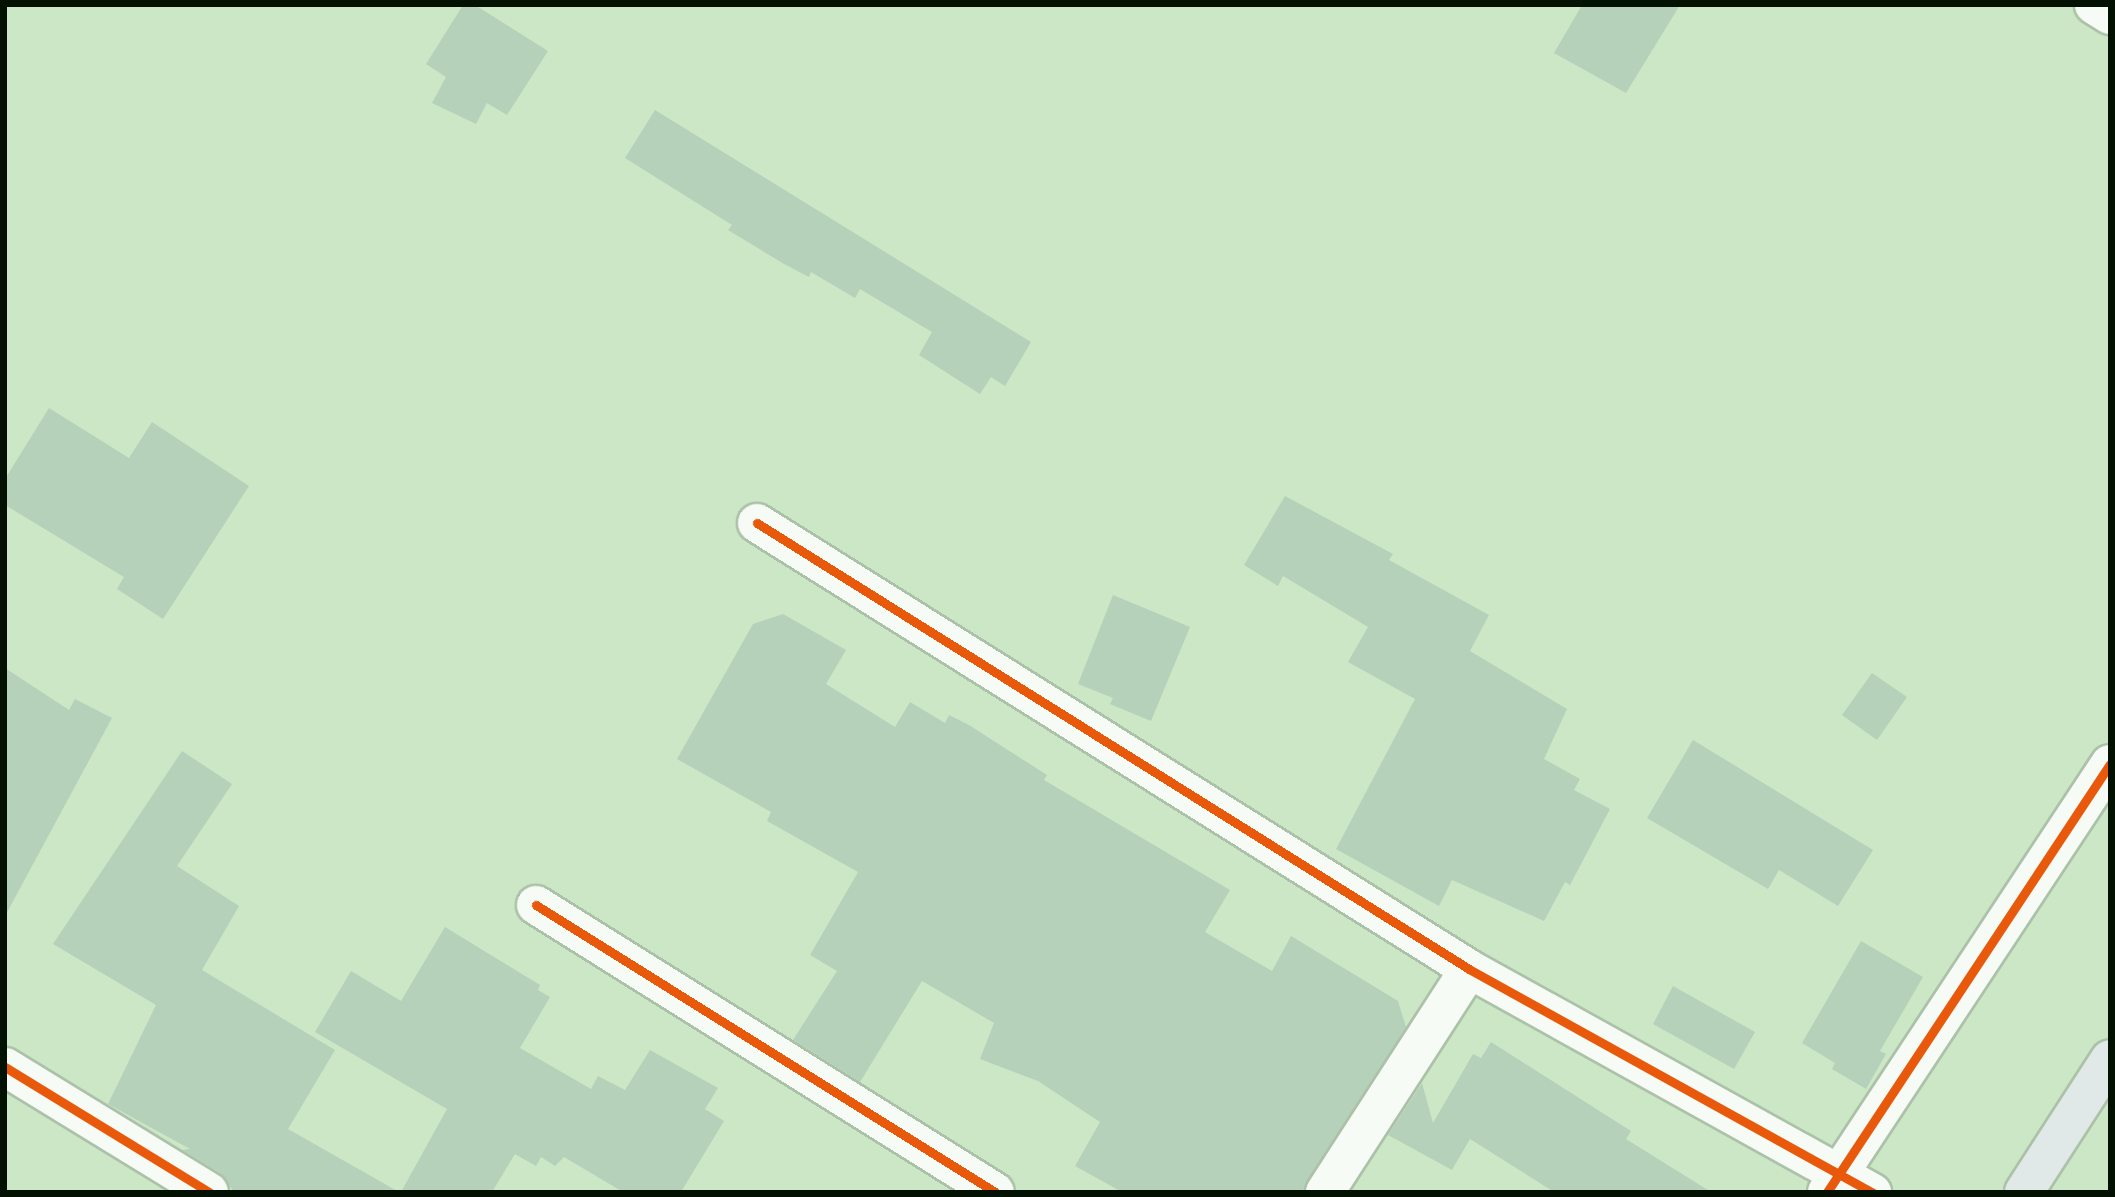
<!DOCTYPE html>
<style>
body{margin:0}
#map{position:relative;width:2115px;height:1197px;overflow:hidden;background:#cbe7c6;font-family:Ubuntu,sans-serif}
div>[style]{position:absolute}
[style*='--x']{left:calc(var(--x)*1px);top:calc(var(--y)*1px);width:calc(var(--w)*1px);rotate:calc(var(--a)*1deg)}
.building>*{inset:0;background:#b5d1ba}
.roads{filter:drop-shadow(2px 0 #acc2a8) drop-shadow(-2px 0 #acc2a8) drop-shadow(0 2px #acc2a8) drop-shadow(0 -2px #acc2a8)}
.minor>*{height:38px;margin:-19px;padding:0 19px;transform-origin:19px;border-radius:19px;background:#f7fbf6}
.major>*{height:38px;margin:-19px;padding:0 19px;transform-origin:19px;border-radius:19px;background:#e0e8e8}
.cycleway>*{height:9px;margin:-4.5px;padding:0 4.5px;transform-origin:4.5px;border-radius:4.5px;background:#e8590c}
span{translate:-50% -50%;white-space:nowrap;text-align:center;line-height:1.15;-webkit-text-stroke:5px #c2f4b9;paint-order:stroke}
.frame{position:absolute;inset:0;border:7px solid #021101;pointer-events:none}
</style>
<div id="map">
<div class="building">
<div style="clip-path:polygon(463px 5px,475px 5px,548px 51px,507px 115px,487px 103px,476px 124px,432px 103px,446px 77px,426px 64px)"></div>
<div style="clip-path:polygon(1582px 5px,1680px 5px,1626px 93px,1554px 53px)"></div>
<div style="clip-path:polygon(655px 110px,1031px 342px,1005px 386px,991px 377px,980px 394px,919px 355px,932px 332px,860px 289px,855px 298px,811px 272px,809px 277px,784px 264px,728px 230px,732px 225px,625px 158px)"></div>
<div style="clip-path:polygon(49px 408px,129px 458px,152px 422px,249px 486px,163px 619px,117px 589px,124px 577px,5px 505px,5px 479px)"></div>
<div style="clip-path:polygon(1285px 496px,1393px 554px,1389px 560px,1489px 615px,1470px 651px,1567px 709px,1544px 759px,1580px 779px,1574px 790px,1610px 809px,1570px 885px,1565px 882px,1544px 921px,1452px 880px,1439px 906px,1336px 849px,1415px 699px,1348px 662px,1368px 627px,1283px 576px,1278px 586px,1244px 565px)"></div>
<div style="clip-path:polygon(1113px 595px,1190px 627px,1151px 721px,1110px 704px,1113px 698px,1078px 684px)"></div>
<div style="clip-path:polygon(783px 614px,846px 650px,826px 684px,895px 727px,910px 702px,945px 723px,949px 715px,969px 725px,1047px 775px,1044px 780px,1230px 890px,1205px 932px,1272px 971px,1291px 936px,1398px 1001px,1406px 1027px,1302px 1192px,1122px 1192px,1075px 1166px,1100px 1122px,1038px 1081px,980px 1059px,994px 1023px,922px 981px,860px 1082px,793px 1040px,837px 971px,810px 955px,858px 872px,767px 821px,771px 812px,677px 759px,753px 624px)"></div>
<div style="clip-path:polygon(5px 668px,69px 710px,75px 699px,112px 718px,5px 916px)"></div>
<div style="clip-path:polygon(1872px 673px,1907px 697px,1877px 740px,1842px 715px)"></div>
<div style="clip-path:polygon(1693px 740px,1873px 850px,1838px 906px,1779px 870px,1768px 889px,1647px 818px)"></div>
<div style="clip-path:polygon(182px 751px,232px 784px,177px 866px,239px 906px,202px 970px,335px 1050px,288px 1129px,399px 1192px,234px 1192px,220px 1173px,182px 1150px,190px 1149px,108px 1104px,156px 1005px,53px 944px)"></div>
<div style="clip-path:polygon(445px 927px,540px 985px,538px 990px,550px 997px,520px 1048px,591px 1089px,598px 1076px,625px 1090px,650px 1050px,718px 1088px,705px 1109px,724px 1121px,681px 1192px,623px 1192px,564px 1157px,555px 1166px,541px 1157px,536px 1166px,515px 1154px,492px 1192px,401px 1192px,447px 1109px,315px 1032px,351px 971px,401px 1001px)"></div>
<div style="clip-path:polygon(1861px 941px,1923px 977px,1880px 1051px,1886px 1054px,1866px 1089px,1832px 1069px,1835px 1063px,1802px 1043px)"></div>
<div style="clip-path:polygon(1673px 986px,1755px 1032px,1734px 1069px,1653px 1024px)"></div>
<div style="clip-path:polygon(1491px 1042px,1631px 1131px,1626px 1139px,1711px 1192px,1554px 1192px,1470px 1139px,1452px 1170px,1388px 1135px,1422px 1083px,1433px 1123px,1473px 1054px,1481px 1058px)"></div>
</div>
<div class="roads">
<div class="minor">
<div style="--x:2094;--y:5;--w:19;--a:32"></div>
<div style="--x:757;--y:523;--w:840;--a:32.06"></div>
<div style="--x:1469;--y:969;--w:461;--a:29"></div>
<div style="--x:536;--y:905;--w:541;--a:32.02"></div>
<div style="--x:5;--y:1067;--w:239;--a:31.5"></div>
<div style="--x:1325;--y:1192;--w:265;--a:-57.1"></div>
<div style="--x:1827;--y:1192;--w:513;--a:-56.53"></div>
</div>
<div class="major">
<div style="--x:2024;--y:1192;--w:158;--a:-57.1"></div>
</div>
</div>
<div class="cycleway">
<div style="--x:757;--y:523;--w:840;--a:32.06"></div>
<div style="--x:1469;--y:969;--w:461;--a:29"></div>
<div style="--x:536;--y:905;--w:541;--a:32.02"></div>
<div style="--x:5;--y:1067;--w:239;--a:31.5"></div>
<div style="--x:1827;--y:1192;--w:513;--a:-56.53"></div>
</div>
<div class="frame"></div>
</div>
